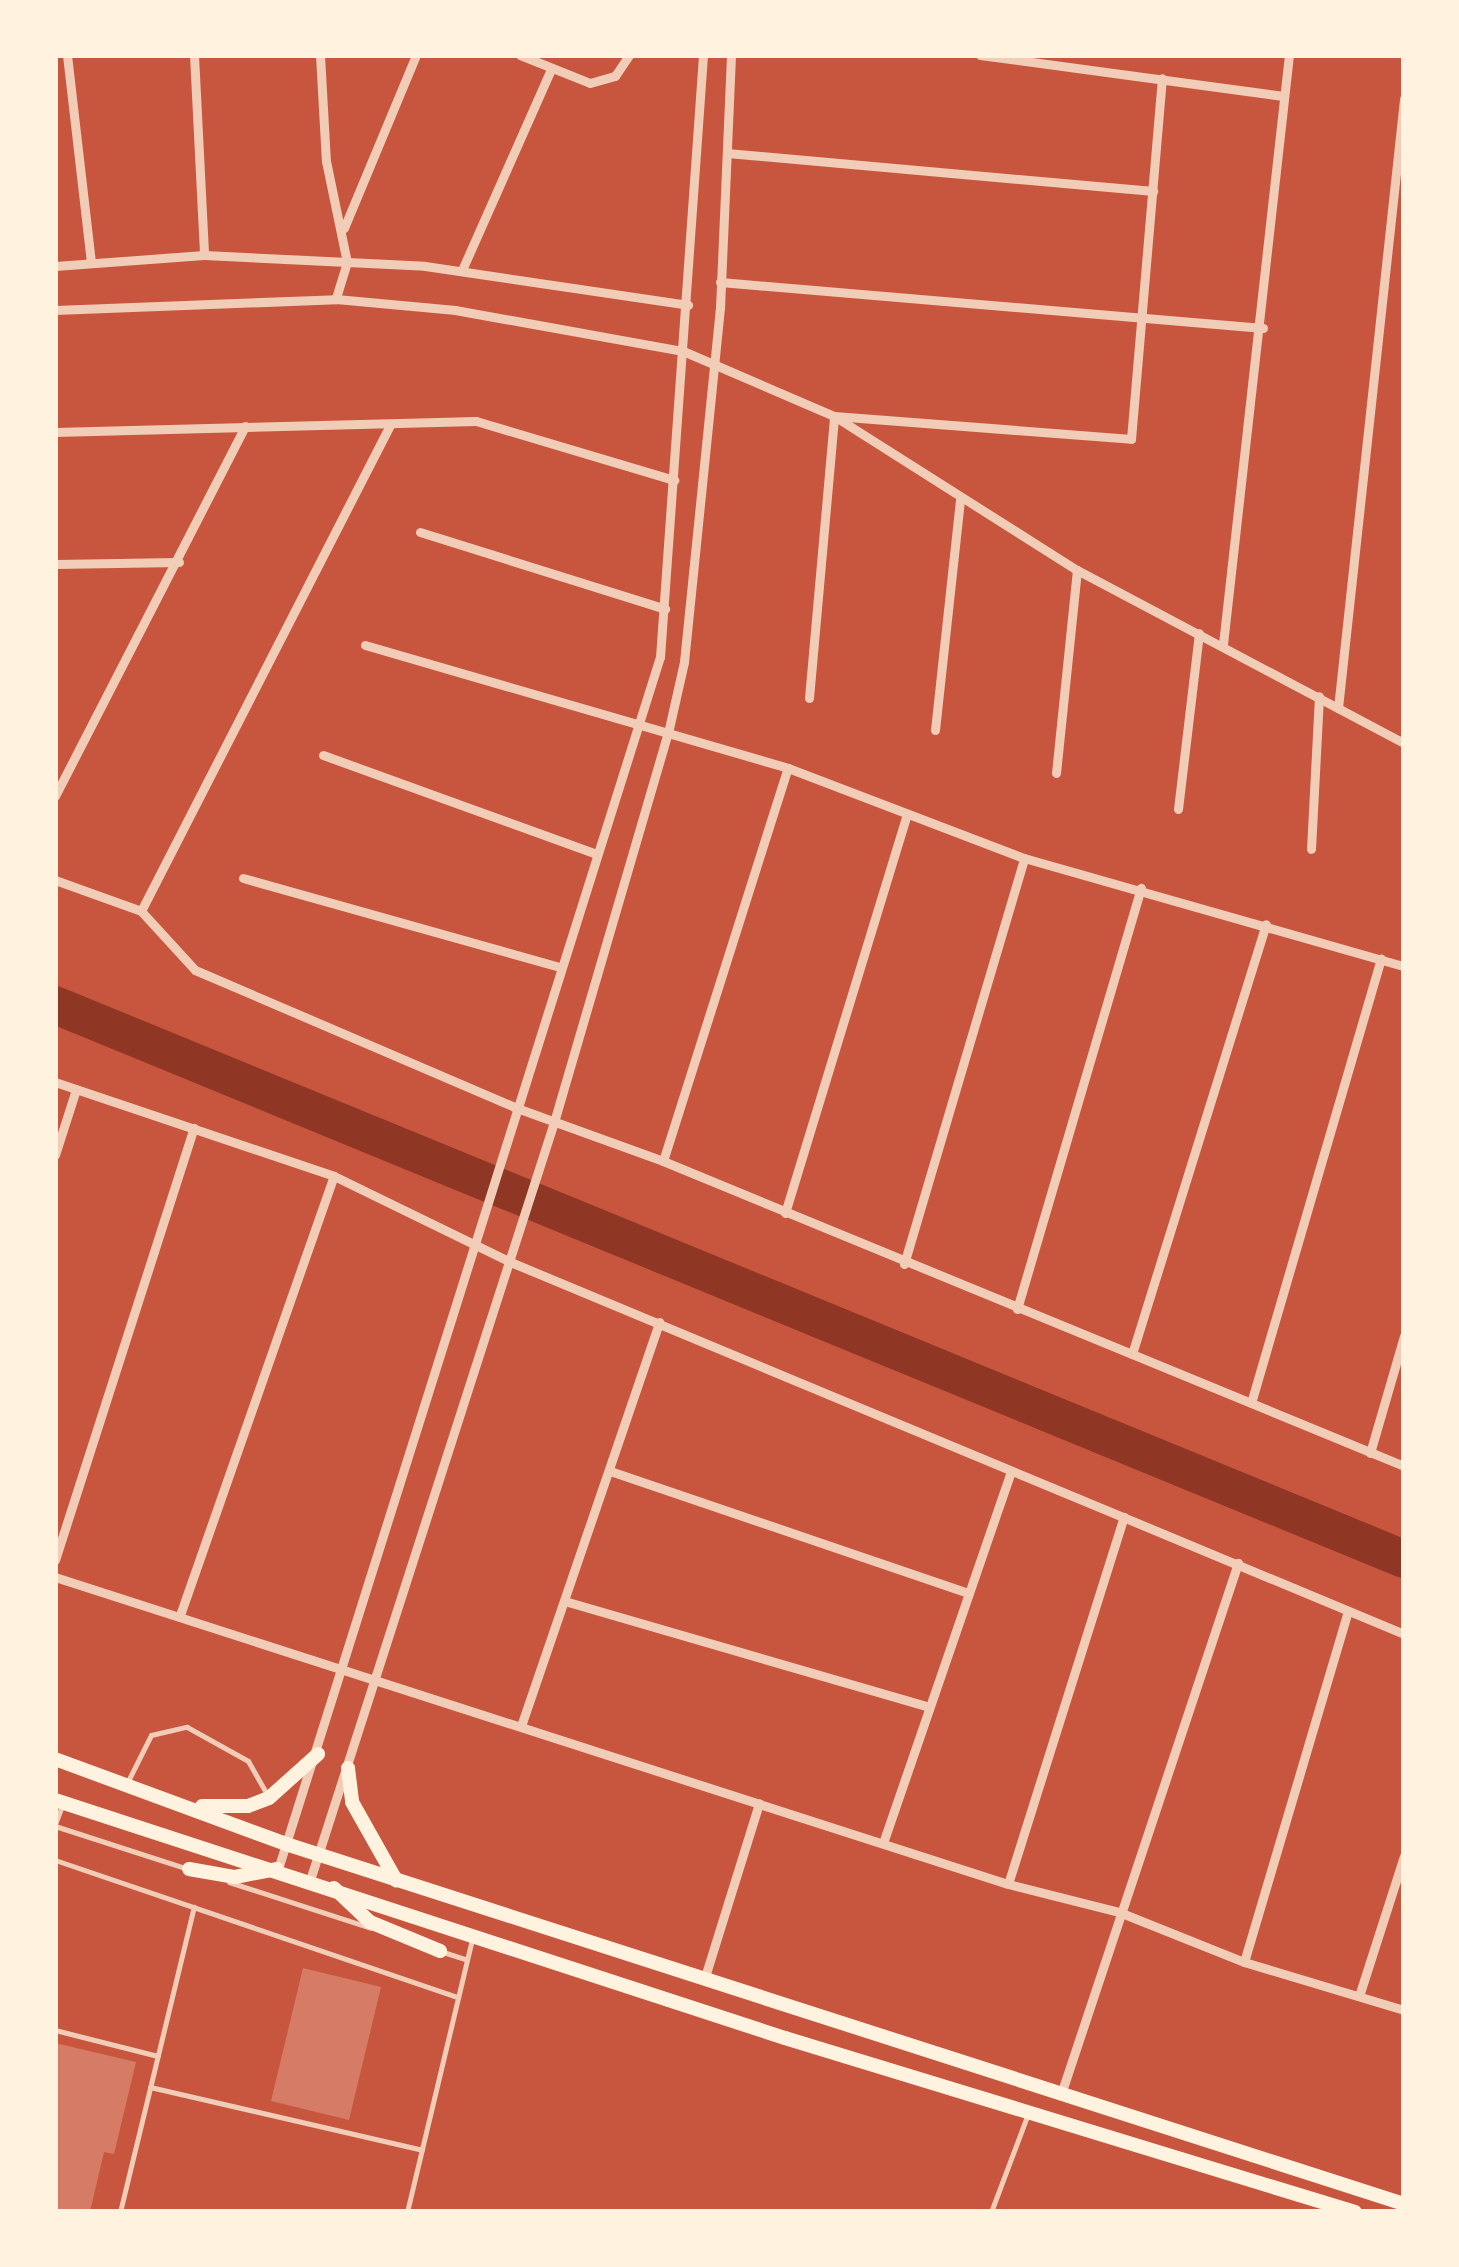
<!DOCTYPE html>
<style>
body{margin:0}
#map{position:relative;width:1459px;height:2267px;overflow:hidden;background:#c8553d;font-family:"Roboto Serif",serif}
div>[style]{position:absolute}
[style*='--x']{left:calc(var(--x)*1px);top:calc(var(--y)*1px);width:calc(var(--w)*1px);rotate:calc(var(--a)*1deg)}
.river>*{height:38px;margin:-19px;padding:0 19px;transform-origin:19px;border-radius:19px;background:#8f3625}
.building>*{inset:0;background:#d67c66}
.service>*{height:5px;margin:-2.5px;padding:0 2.5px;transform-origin:2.5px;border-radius:2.5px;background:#f1ccb7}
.minor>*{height:9px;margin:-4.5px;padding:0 4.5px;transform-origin:4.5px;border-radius:4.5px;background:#f1ccb7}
.primary>*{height:14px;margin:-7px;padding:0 7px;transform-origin:7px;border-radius:7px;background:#fff3e0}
span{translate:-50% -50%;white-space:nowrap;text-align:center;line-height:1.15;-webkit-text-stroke:8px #fff3e0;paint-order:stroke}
.frame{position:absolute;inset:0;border:58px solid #fff3e0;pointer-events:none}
</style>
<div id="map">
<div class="river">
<div style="--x:55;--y:1005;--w:1458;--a:22.33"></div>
</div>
<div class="building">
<div style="clip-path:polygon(303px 1968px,381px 1987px,349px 2120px,271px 2101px)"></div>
<div style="clip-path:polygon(55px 2043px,136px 2062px,114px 2154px,104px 2152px,90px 2212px,55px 2212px)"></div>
</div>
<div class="service">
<div style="--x:128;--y:1781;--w:51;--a:-63.4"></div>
<div style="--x:151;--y:1735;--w:37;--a:-13"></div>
<div style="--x:187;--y:1727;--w:70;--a:29.1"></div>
<div style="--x:248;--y:1761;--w:40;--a:60.3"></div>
<div style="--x:55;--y:1824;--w:22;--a:-69"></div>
<div style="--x:55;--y:1826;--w:137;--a:17.9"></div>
<div style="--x:55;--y:1860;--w:426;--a:18.8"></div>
<div style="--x:229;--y:1882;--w:149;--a:17.9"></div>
<div style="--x:443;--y:1952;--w:25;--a:18"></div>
<div style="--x:55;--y:2030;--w:106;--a:14.2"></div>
<div style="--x:150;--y:2087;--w:279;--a:13"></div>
<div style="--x:120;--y:2212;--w:314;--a:-76.4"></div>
<div style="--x:407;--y:2212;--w:281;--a:-76.6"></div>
<div style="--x:991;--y:2212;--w:103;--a:-69.4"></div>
</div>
<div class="minor">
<div style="--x:67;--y:55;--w:207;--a:83.4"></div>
<div style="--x:194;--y:55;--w:200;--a:87.1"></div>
<div style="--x:320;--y:55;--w:106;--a:86.8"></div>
<div style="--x:326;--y:161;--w:103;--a:78.3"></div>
<div style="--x:347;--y:262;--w:39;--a:107"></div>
<div style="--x:520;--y:55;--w:75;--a:21.8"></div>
<div style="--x:590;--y:83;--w:26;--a:-16"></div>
<div style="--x:615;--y:76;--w:25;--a:-56"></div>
<div style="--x:980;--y:55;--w:306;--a:7.7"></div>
<div style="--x:727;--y:153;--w:428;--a:5.1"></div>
<div style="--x:344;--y:228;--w:187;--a:-67.4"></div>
<div style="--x:55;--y:266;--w:149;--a:-4.2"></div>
<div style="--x:204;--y:255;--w:221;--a:2.8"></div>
<div style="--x:425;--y:266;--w:266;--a:8.4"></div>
<div style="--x:462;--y:270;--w:220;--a:-66.1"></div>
<div style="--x:720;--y:282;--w:545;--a:4.84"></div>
<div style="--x:55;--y:310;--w:281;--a:-2.2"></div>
<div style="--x:336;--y:299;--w:120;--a:5.3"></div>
<div style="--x:455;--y:310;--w:232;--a:10.2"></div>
<div style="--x:683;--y:351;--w:164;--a:23.3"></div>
<div style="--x:834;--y:416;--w:288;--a:32.4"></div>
<div style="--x:1077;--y:570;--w:370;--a:27.9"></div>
<div style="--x:55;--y:432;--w:421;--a:-1.5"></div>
<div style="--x:476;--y:421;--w:207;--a:16.6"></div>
<div style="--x:420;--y:532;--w:257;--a:17.4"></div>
<div style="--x:55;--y:564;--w:124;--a:-0.9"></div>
<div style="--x:1223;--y:644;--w:593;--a:-83.61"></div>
<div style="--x:365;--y:645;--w:441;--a:16.2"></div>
<div style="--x:788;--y:768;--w:253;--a:20.9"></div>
<div style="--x:1024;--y:858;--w:395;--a:15.9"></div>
<div style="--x:809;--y:698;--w:283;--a:-84.9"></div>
<div style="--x:834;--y:416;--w:298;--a:4.4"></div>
<div style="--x:1131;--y:439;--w:362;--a:-85.1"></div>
<div style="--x:1338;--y:708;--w:613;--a:-83.81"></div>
<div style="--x:935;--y:730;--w:230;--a:-83.8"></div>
<div style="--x:323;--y:755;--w:291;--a:19.9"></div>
<div style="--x:1056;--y:773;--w:204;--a:-84.1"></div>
<div style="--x:55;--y:796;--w:416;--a:-62.8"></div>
<div style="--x:1178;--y:809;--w:177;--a:-83.2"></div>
<div style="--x:1311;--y:849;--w:153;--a:-87"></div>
<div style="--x:243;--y:878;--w:328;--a:15.7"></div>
<div style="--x:55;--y:880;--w:91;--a:19.8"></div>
<div style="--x:141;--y:911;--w:80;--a:47.5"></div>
<div style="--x:195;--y:970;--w:347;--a:23.2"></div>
<div style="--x:514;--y:1107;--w:158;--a:19.9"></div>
<div style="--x:663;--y:1161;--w:801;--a:22.37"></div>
<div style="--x:141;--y:911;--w:546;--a:-62.87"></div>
<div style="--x:55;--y:1082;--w:294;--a:18.6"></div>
<div style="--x:334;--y:1176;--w:194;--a:26"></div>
<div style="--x:508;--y:1261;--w:971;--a:22.6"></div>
<div style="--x:55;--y:1155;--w:69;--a:-72.3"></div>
<div style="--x:663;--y:1161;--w:412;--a:-72.4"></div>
<div style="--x:785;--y:1213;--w:413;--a:-73"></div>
<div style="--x:904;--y:1264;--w:423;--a:-73.5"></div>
<div style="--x:1017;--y:1309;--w:439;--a:-73.6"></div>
<div style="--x:1132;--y:1354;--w:450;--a:-72.7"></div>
<div style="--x:1251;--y:1403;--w:463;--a:-73.7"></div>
<div style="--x:1370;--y:1453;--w:122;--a:-73.8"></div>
<div style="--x:613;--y:1472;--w:376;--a:18.8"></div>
<div style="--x:55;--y:1560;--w:454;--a:-72.2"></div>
<div style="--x:55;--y:1577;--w:1001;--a:17.86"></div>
<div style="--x:1008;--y:1884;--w:114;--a:14.2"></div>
<div style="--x:1119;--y:1912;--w:135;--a:21.8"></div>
<div style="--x:1244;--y:1962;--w:167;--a:16.7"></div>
<div style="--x:568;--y:1602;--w:376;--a:16.2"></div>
<div style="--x:180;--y:1615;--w:465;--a:-70.7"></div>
<div style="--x:521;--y:1726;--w:427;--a:-71.1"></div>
<div style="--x:883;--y:1843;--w:393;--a:-71"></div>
<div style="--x:278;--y:1869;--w:1271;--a:-72.51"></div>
<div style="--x:660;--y:657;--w:604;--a:-85.91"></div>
<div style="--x:310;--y:1880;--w:796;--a:-72.16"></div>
<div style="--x:554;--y:1122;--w:405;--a:-73.7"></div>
<div style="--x:668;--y:733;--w:73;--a:-77.3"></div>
<div style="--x:684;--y:662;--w:356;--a:-84.2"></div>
<div style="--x:720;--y:308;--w:253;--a:-87.5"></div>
<div style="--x:1008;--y:1884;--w:385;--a:-72.5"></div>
<div style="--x:1244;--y:1962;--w:366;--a:-73.5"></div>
<div style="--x:704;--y:1980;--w:185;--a:-72.7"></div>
<div style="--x:1359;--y:1996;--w:147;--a:-72.2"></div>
<div style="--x:1061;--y:2094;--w:560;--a:-71.57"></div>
</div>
<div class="primary">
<div style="--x:55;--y:1759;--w:246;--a:20.2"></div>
<div style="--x:286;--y:1844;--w:1175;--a:17.85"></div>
<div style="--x:348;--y:1768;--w:34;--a:83"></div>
<div style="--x:352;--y:1802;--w:90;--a:60.6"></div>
<div style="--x:55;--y:1800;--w:768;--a:18.06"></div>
<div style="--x:785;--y:2038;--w:596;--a:16.98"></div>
<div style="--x:202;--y:1806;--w:46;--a:0"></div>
<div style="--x:248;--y:1806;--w:22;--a:-21"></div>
<div style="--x:269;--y:1798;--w:66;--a:-41.9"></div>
<div style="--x:189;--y:1869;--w:47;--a:9.9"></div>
<div style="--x:235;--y:1877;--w:43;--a:-10.8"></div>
<div style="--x:334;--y:1888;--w:50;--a:43.4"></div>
<div style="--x:370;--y:1922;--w:76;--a:22.5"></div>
</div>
<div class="frame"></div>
</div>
